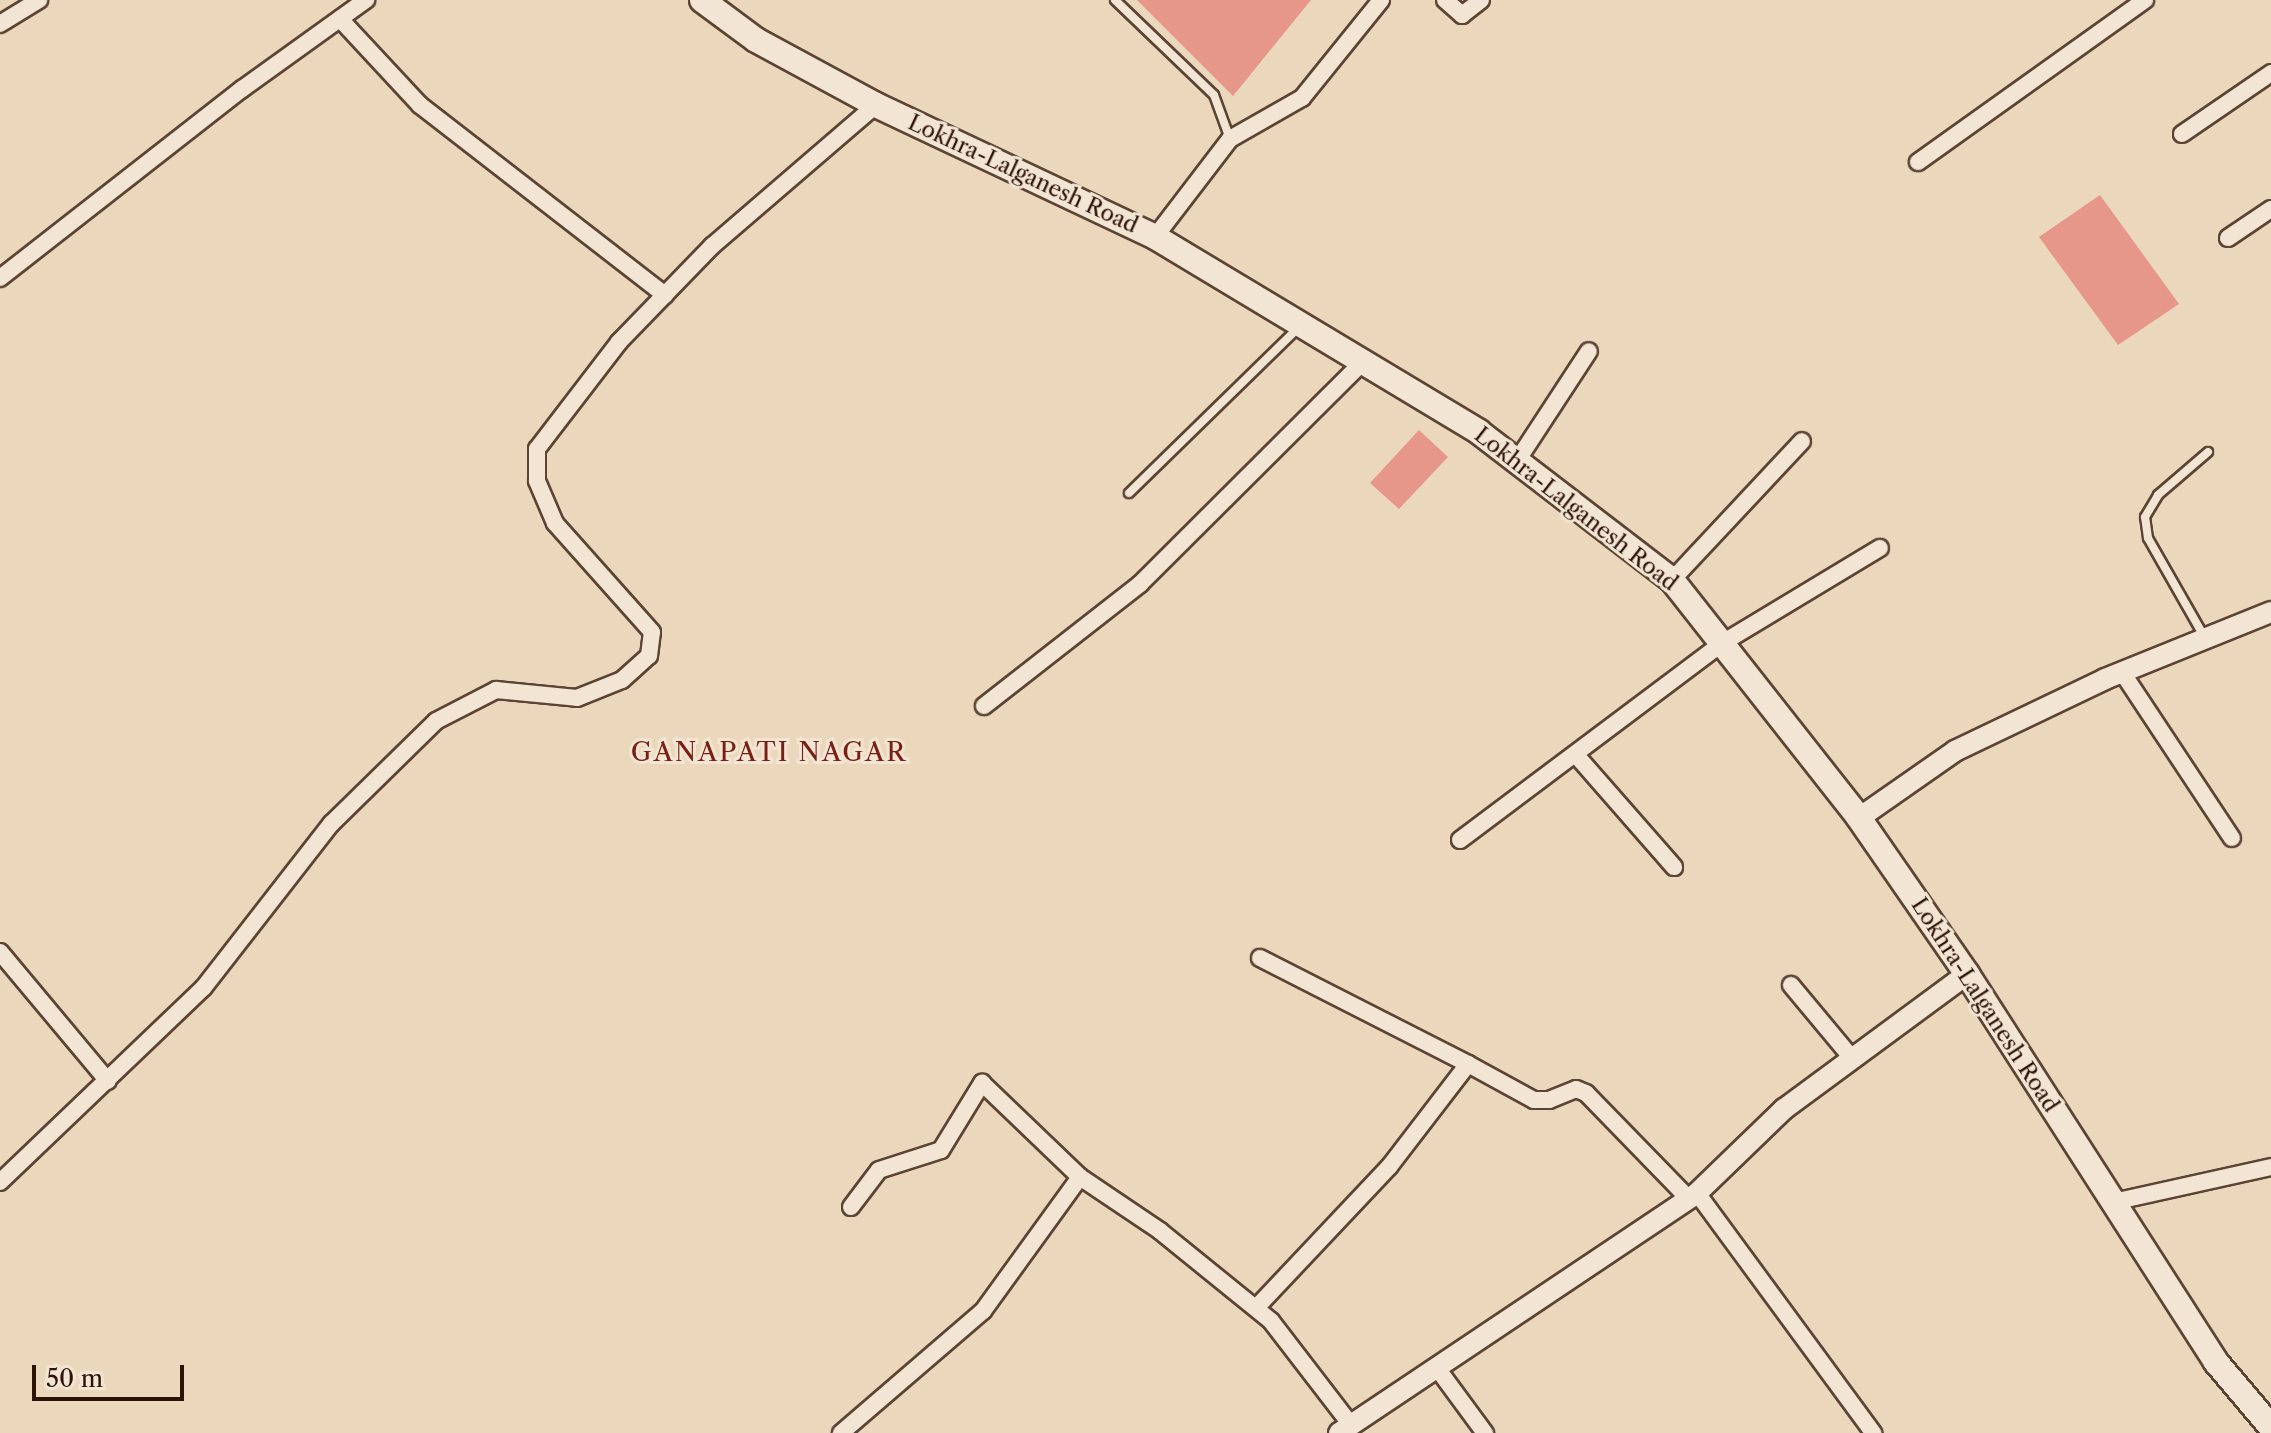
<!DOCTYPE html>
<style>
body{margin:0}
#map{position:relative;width:2271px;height:1433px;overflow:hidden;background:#ebd7bc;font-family:"Libre Caslon Text",serif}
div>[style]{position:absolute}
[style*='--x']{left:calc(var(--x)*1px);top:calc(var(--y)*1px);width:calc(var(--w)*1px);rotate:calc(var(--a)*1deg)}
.building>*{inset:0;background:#e6978a}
.roads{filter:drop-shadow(2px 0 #5c4434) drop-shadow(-2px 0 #5c4434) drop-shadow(0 2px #5c4434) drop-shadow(0 -2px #5c4434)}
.service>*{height:8px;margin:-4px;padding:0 4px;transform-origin:4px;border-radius:4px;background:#f2e5d3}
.minor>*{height:16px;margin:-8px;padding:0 8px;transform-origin:8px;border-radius:8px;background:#f2e5d3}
.tertiary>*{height:20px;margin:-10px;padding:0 10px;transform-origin:10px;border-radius:10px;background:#f2e5d3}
.secondary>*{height:24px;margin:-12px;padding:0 12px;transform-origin:12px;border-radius:12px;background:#f2e5d3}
span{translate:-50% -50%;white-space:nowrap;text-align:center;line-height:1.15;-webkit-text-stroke:6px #f2e5d3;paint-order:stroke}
.street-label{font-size:22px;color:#2d1307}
.quarter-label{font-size:26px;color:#7a1f14;letter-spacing:2px}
.scale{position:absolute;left:32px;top:1365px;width:152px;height:36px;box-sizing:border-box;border:4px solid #2d1307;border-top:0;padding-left:10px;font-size:24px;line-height:28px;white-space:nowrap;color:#2d1307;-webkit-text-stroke:6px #f2e5d3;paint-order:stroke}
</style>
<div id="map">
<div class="building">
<div style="clip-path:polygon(1137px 0,1311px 0,1233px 96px)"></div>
<div style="clip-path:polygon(2100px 195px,2179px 304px,2118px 345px,2039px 237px)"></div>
<div style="clip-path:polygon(1419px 430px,1448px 457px,1399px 509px,1370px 483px)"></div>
</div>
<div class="roads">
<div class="service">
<div style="--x:1115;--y:0;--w:137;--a:43.8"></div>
<div style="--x:1214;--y:95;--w:47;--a:70"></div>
<div style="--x:1129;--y:493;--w:236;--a:-44.3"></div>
<div style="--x:2205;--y:638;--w:115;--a:-119.7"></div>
<div style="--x:2148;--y:538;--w:21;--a:-98"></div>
<div style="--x:2145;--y:517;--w:26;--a:-59"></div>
<div style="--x:2158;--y:495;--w:66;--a:-40.7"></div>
</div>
<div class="minor">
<div style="--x:1445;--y:0;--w:23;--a:41"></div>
<div style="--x:1462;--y:15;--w:24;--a:-38"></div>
<div style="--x:340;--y:19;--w:117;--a:47.1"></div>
<div style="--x:420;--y:105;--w:310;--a:37.8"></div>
<div style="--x:0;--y:24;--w:46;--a:-31.6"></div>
<div style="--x:2182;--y:134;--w:108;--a:-34.4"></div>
<div style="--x:1918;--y:162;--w:279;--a:-35.5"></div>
<div style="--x:1155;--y:237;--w:123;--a:-52.6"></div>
<div style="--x:1230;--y:139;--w:83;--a:-29.7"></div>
<div style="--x:1302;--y:98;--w:126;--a:-51.1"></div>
<div style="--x:2228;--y:238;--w:52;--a:-34"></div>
<div style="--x:0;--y:278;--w:307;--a:-38"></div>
<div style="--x:242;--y:89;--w:153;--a:-35.7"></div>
<div style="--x:1517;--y:461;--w:131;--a:-56.8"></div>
<div style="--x:1672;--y:580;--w:190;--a:-46.9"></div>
<div style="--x:2122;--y:672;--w:199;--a:56.5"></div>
<div style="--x:984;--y:706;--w:198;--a:-38"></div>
<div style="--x:1140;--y:584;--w:315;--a:-44.9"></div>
<div style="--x:1576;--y:755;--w:149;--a:48.8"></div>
<div style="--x:1460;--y:840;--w:330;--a:-36.9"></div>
<div style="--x:1724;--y:642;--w:182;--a:-31.1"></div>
<div style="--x:0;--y:952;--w:168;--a:50.1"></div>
<div style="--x:1260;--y:958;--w:233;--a:27"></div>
<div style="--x:1791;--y:985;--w:94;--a:50.2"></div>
<div style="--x:0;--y:1182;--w:282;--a:-43.7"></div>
<div style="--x:204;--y:987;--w:207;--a:-52.1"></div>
<div style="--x:331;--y:824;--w:147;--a:-44.4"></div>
<div style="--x:436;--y:721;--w:68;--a:-27.3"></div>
<div style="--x:496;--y:690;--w:81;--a:5.6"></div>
<div style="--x:577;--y:698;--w:48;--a:-21.8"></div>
<div style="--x:622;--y:680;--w:36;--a:-42"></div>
<div style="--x:649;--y:656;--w:24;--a:-83"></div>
<div style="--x:652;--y:632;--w:146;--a:-131.7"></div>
<div style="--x:555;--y:523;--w:46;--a:-113.2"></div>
<div style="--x:537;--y:481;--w:32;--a:-90"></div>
<div style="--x:537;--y:449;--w:135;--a:-52.5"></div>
<div style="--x:619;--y:342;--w:134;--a:-45.9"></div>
<div style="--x:712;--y:246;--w:216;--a:-40.7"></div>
<div style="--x:1697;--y:1193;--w:298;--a:53.7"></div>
<div style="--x:2113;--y:1202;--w:162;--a:-12.5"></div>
<div style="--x:851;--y:1207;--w:46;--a:-52.9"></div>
<div style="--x:879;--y:1170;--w:65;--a:-17.9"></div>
<div style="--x:941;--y:1150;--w:79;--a:-58.5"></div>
<div style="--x:982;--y:1083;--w:136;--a:43.8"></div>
<div style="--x:1256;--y:1308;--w:194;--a:-46.7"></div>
<div style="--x:1389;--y:1167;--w:130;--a:-52.5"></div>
<div style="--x:1468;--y:1064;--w:75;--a:28.6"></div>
<div style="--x:1534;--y:1100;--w:15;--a:0"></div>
<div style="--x:1549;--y:1100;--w:29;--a:-22"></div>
<div style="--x:1576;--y:1089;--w:11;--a:22"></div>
<div style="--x:1586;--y:1093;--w:148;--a:45.8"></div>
<div style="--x:1437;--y:1368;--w:81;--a:53.6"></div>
<div style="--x:841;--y:1433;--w:187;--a:-40.7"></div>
<div style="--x:983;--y:1311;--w:165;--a:-54.1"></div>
<div style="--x:1080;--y:1177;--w:97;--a:34"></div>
<div style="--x:1160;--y:1231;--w:143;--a:39"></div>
<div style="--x:1271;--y:1321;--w:131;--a:52.4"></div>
</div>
<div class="tertiary">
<div style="--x:1859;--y:818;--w:117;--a:-34.9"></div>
<div style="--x:1955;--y:751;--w:166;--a:-25.6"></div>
<div style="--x:2105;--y:679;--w:179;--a:-22"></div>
<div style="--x:1339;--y:1433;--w:431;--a:-33.8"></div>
<div style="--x:1697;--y:1193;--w:121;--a:-44"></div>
<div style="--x:1784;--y:1109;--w:227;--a:-36.4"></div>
</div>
<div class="secondary">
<div style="--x:702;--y:0;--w:67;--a:36.5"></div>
<div style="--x:756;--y:40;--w:136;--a:28.4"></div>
<div style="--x:876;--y:105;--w:309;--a:25.3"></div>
<div style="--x:1155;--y:237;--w:378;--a:31"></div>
<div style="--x:1479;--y:432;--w:243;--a:37.5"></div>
<div style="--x:1672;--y:580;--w:303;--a:51.8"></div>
<div style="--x:1859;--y:818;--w:190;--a:55.3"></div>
<div style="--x:1967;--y:974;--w:461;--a:57.3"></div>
<div style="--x:2216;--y:1362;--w:85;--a:49.8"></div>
</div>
</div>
<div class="street-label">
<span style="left:1023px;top:174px;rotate:25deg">Lokhra-Lalganesh Road</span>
<span style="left:1576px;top:509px;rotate:38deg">Lokhra-Lalganesh Road</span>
<span style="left:1985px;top:1005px;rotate:57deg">Lokhra-Lalganesh Road</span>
</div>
<div class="quarter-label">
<span style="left:769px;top:753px">GANAPATI NAGAR</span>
</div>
<div class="scale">50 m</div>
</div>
